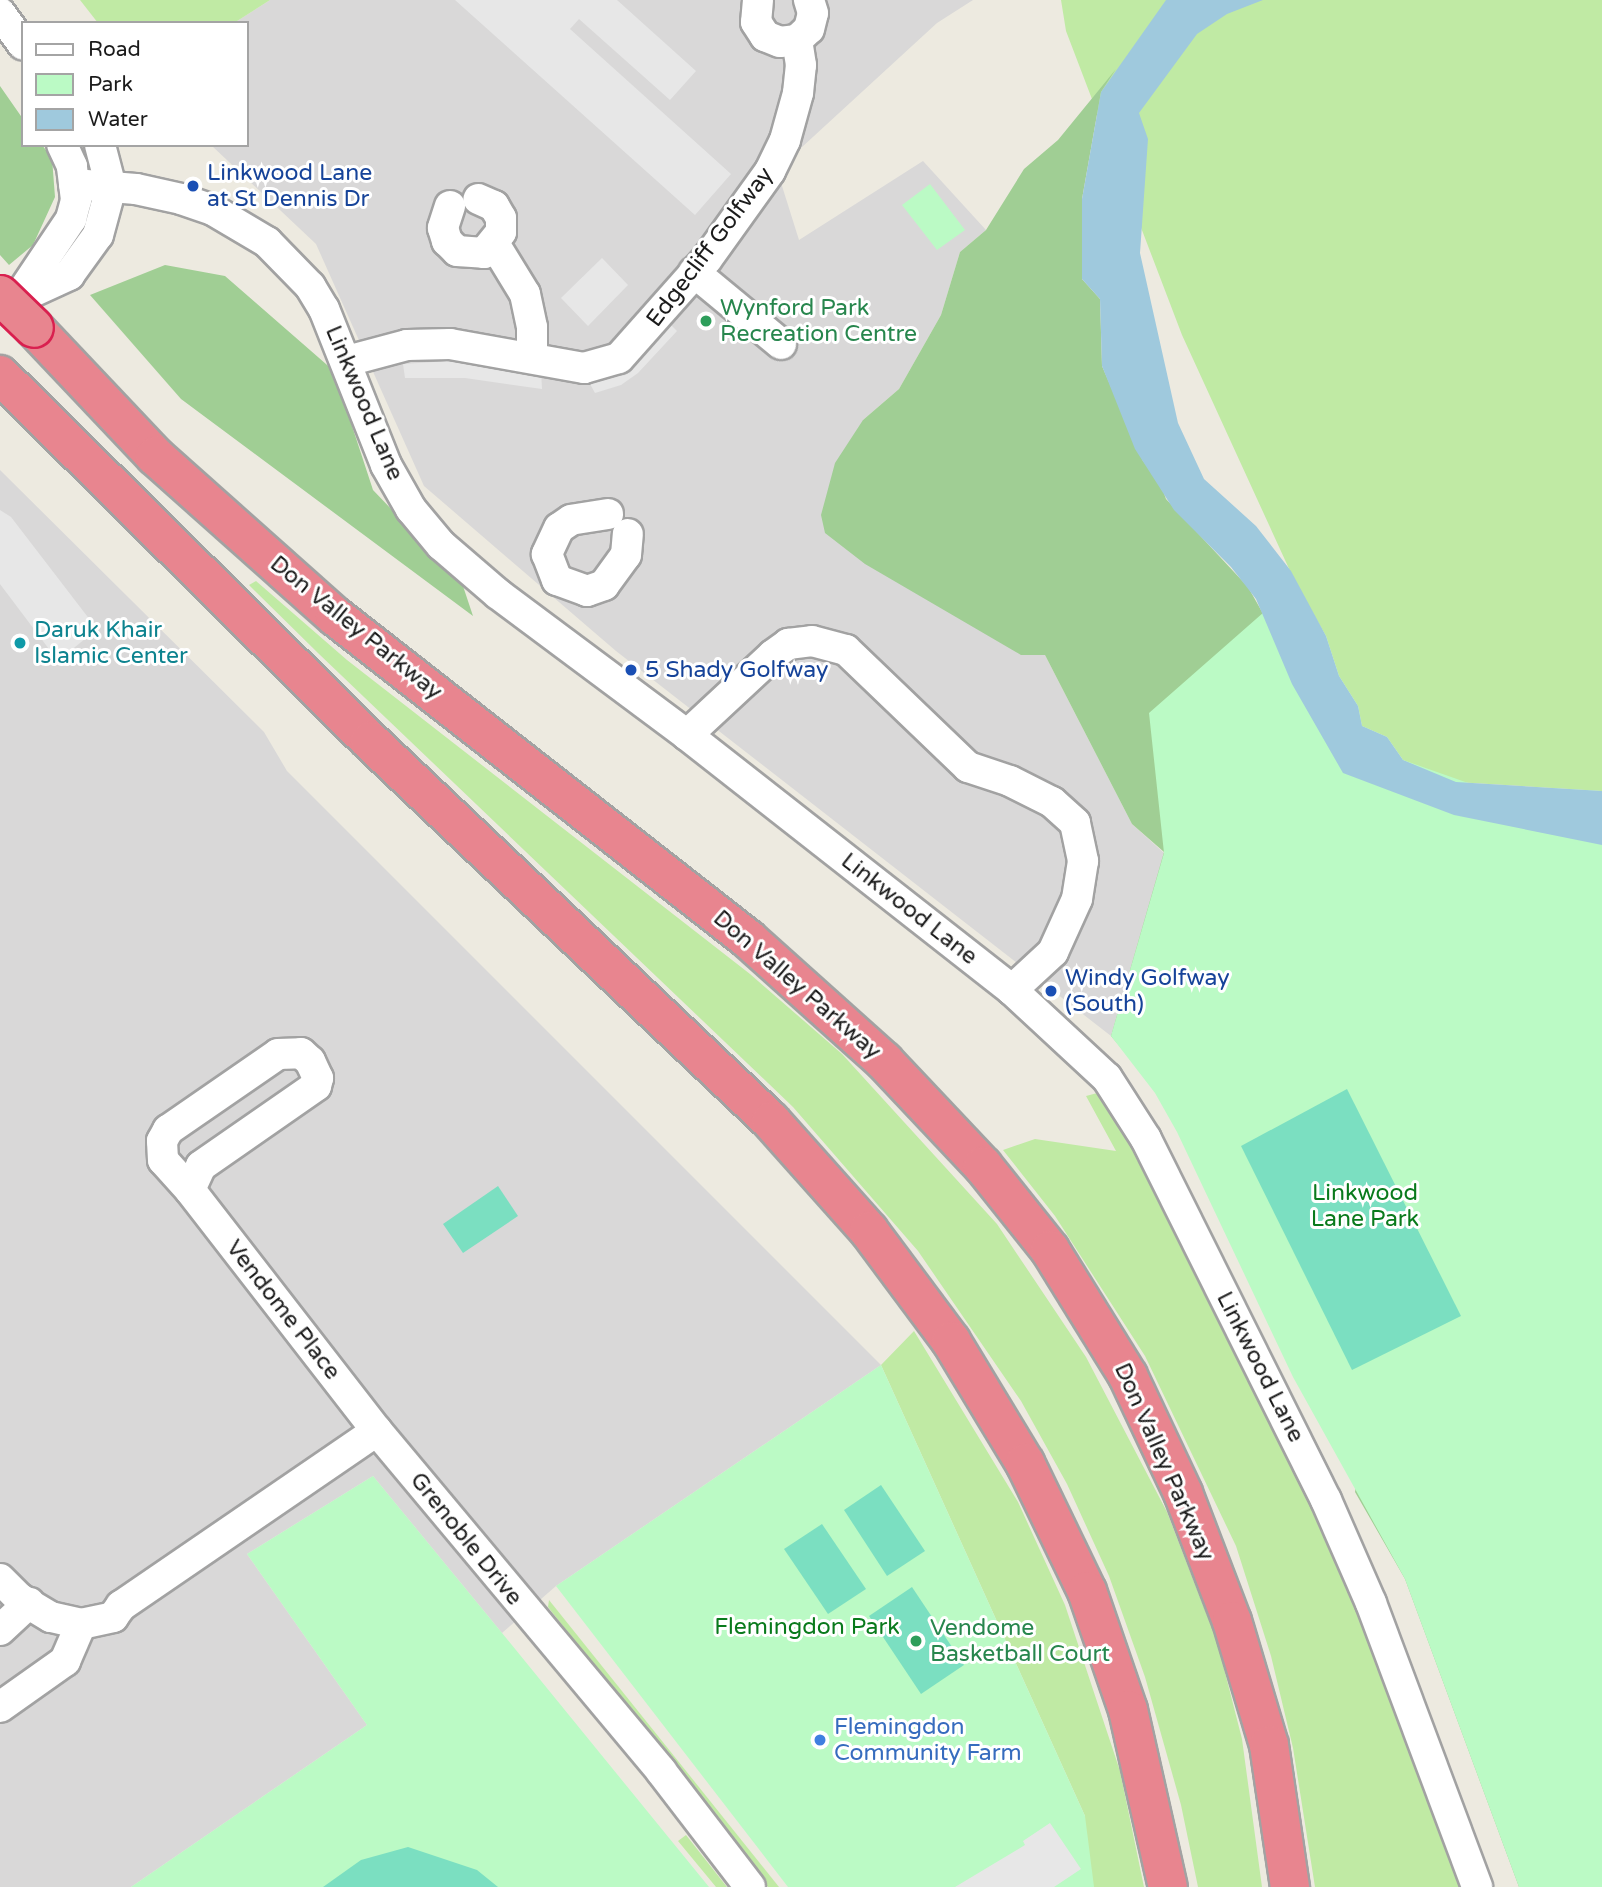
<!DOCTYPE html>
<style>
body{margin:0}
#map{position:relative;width:1602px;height:1887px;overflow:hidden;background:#edeae0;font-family:"Varela Round",sans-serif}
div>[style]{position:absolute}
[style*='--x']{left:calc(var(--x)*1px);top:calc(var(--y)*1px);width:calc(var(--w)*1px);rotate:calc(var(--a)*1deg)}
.residential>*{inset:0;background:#d9d8d8}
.grass>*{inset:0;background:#c0eaa4}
.forest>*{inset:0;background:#a0ce94}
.park>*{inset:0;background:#bbfac5}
.pitch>*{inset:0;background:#7bdfc1}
.parking>*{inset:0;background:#e7e7e7}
.water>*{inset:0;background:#9fc9dd}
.roads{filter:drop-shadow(2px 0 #a2a2a2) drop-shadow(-2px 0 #a2a2a2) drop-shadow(0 2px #a2a2a2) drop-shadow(0 -2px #a2a2a2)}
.minor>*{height:30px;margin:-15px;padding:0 15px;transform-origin:15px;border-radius:15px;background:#fff}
.highway>*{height:38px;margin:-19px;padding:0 19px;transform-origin:19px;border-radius:19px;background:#e8858f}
.bridges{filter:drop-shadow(2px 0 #d9204f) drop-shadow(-2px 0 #d9204f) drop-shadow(0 2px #d9204f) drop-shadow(0 -2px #d9204f)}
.highway-bridge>*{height:38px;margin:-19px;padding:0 19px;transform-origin:19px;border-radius:19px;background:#e8858f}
.dots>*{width:19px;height:19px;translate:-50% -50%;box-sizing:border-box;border:4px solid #fff;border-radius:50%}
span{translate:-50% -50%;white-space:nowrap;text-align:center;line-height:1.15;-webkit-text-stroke:6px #fff;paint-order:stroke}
.transit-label{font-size:23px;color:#164399}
.left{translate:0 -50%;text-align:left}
.street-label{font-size:23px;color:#1b1b1b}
.leisure-label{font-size:23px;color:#27864d}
.culture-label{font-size:23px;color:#0d838f}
.park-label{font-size:23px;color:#097a1c}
.shop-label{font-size:23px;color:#366cbe}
.legend{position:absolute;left:21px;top:21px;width:228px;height:126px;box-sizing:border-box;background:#fff;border:2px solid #a4a4a4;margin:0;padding:9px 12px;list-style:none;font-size:21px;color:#1b1b1b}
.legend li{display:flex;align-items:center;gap:14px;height:35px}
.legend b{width:35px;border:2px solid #a4a4a4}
</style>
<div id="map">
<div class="residential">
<div style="clip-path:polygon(270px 0,973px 0,937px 23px,777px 170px,799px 240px,923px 161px,986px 230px,960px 252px,941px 315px,899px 389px,863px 420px,1045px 655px,1132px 824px,1164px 853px,1111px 1036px,616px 651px,424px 486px,316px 244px,211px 145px,247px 145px,247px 23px,234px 23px)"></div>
<div style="clip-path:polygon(0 470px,264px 732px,287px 771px,881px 1365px,556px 1586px,502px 1633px,373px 1476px,247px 1554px,367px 1725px,131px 1887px,0 1887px)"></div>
</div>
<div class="grass">
<div style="clip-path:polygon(80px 0,270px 0,234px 23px,98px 23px)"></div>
<div style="clip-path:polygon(1061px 0,1602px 0,1602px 791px,1456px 782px,1403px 760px,1387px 737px,1362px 726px,1358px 706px,1339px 676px,1326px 636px,1296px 584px,1182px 335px,1066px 31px)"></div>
<div style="clip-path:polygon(256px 581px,347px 660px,750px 974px,842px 1054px,997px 1224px,1086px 1357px,1167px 1512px,1217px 1641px,1242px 1739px,1262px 1887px,1198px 1887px,1181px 1805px,1145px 1677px,1109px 1576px,1067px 1484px,1021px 1401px,918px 1251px,793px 1107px,319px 654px,249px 585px)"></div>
<div style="clip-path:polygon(1101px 1092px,1121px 1119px,1344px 1569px,1463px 1887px,1315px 1887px,1293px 1748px,1271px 1656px,1236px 1546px,1145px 1356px,1055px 1216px,1003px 1150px,1035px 1139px,1116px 1151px,1086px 1096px)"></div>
<div style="clip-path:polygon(914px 1331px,1018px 1502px,1065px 1605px,1120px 1771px,1144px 1887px,1071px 1887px,1085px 1816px,881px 1365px)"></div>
<div style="clip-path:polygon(549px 1600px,779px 1887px,768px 1887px,548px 1607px)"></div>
<div style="clip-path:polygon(686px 1835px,727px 1887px,728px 1887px,716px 1887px,678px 1841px)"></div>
</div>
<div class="forest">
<div style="clip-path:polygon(1116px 69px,1101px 92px,1082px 199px,1082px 279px,1100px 299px,1102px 366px,1143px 461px,1160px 482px,1166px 499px,1248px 587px,1274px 633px,1602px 1887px,1519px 1887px,1405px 1579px,1355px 1492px,1376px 1348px,1111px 1036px,1164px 852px,1132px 824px,1045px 655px,1021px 655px,865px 564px,825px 533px,821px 515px,835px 463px,863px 420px,899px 389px,941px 315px,960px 252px,986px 230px,1024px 169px,1058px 140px)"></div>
<div style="clip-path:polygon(0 86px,23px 119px,23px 145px,42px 145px,52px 158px,55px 197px,33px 245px,9px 265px,0 255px)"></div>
<div style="clip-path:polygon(165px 265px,225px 276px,334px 371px,373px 490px,462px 583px,473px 616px,181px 399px,90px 295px)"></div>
</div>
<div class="park">
<div style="clip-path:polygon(930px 184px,965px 230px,937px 250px,902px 205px)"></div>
<div style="clip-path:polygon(1296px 584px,1326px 636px,1339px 676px,1358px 706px,1362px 726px,1387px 737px,1403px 760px,1471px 784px,1602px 791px,1602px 1887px,1519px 1887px,1405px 1579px,1293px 1377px,1177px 1132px,1155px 1093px,1111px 1036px,1164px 853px,1149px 713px)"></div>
<div style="clip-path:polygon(881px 1365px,1085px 1816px,1094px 1887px,788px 1887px,556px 1586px)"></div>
<div style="clip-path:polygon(373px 1476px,502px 1633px,709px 1887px,131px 1887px,367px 1725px,247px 1554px)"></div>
</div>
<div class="pitch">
<div style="clip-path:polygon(1347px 1089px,1461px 1316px,1352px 1370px,1241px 1146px)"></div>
<div style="clip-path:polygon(498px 1186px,518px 1216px,463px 1253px,443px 1224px)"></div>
<div style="clip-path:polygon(881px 1485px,925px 1551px,887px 1576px,844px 1510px)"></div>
<div style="clip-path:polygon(822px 1524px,866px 1589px,828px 1614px,784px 1549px)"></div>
<div style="clip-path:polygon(912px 1587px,964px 1665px,921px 1694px,869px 1616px)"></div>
<div style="clip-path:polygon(408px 1847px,477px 1870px,498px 1887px,323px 1887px,361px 1860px)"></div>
</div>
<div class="parking">
<div style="clip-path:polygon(455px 0,617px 0,696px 71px,670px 100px,579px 19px,570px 29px,731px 174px,695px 215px)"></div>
<div style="clip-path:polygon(602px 258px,628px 285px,588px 326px,561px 298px)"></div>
<div style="clip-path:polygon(669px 323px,677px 331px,638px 373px,621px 385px,595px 393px,590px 384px,620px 371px)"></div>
<div style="clip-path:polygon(464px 360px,541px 370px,542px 389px,465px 378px,405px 378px,403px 364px)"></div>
<div style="clip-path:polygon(0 510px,11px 517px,97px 629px,58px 661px,0 584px)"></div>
<div style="clip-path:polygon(1050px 1823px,1081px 1869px,1054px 1887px,955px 1887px,1025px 1845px,1023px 1841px)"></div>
</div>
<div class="water">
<div style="clip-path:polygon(1166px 0,1263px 0,1227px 14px,1197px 34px,1139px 113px,1148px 139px,1140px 253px,1178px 423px,1204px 479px,1256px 526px,1291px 571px,1326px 636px,1339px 676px,1358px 706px,1362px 726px,1387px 737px,1403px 760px,1456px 782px,1602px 791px,1602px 845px,1454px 815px,1343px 773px,1292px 684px,1256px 599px,1231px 567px,1174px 510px,1135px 449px,1102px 366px,1100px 299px,1082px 279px,1082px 199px,1101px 92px)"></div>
</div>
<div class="roads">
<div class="minor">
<div style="--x:758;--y:0;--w:22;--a:95"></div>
<div style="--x:756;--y:22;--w:17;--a:57"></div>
<div style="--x:765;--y:36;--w:16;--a:22"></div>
<div style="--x:780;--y:42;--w:17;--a:-7"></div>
<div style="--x:797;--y:40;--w:16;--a:-43"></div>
<div style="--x:809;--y:29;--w:16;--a:-76"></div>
<div style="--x:813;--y:13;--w:14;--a:-107"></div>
<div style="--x:0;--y:13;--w:39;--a:54"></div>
<div style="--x:74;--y:184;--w:62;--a:4.6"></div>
<div style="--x:136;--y:189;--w:46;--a:12.5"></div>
<div style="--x:181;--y:199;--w:34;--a:19"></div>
<div style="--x:213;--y:210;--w:63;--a:30.7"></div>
<div style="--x:267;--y:242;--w:62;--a:45.7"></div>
<div style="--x:310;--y:286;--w:27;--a:59"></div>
<div style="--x:324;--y:309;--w:168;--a:68.3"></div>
<div style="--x:386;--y:465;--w:51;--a:60.4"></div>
<div style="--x:411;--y:509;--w:47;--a:50.2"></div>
<div style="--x:441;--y:545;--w:75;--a:40.7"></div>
<div style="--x:498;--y:594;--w:236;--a:36.7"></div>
<div style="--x:687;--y:735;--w:413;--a:38.1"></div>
<div style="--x:1012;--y:990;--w:129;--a:42.8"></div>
<div style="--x:1107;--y:1078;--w:72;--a:57.4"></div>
<div style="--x:1146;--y:1139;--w:403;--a:63.5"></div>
<div style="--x:1326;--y:1500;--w:112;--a:66.4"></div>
<div style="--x:1371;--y:1603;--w:303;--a:69.5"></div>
<div style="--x:450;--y:206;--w:23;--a:108"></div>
<div style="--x:443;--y:228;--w:14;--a:73"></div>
<div style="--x:447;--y:241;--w:14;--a:45"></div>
<div style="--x:457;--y:251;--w:27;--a:4"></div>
<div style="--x:484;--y:253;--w:27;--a:-51"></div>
<div style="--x:501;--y:232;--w:14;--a:-90"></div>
<div style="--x:501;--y:218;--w:14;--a:-120"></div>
<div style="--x:494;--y:206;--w:17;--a:-156"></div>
<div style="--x:495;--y:245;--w:57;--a:58.5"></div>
<div style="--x:525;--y:294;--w:34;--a:78"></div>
<div style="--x:532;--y:327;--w:30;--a:90"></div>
<div style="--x:694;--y:272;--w:113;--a:39.6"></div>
<div style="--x:20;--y:295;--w:92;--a:-56.1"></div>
<div style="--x:71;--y:219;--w:20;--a:-75"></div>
<div style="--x:76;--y:200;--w:34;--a:-97"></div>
<div style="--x:72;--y:166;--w:23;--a:-115"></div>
<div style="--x:15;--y:300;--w:60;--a:-24.8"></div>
<div style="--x:69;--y:275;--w:49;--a:-54.1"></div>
<div style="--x:98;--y:235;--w:50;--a:-74.8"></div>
<div style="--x:111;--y:187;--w:43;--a:-104.7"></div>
<div style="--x:347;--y:361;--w:62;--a:-14.9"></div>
<div style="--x:407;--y:345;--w:43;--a:-1.3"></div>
<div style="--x:450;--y:344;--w:136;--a:10.2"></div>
<div style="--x:584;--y:368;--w:36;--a:-16"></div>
<div style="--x:619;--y:358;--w:132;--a:-48.4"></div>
<div style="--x:707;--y:259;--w:108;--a:-54.4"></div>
<div style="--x:770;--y:171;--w:34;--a:-64"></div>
<div style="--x:785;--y:140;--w:49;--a:-74.5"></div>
<div style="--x:798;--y:93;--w:28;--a:-84"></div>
<div style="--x:801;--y:65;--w:25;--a:-99"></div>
<div style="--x:608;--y:514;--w:37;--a:171"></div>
<div style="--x:571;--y:520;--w:14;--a:146"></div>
<div style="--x:559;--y:528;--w:29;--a:115"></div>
<div style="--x:547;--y:554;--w:28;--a:69"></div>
<div style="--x:557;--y:580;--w:32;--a:20"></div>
<div style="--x:587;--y:591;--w:18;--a:-19"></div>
<div style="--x:604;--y:585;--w:37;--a:-54"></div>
<div style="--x:626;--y:555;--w:21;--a:-85"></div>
<div style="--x:687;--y:735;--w:117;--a:-42.9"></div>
<div style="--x:773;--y:655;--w:19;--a:-36"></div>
<div style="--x:788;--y:644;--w:24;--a:-7"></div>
<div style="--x:812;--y:641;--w:35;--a:15"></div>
<div style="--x:846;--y:650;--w:169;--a:43.8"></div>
<div style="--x:968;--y:767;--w:44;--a:18.4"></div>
<div style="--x:1010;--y:781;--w:47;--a:26.6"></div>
<div style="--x:1052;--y:802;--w:31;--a:42"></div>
<div style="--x:1075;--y:823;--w:39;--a:78"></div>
<div style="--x:1083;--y:861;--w:38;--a:99"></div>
<div style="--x:1077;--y:899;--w:58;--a:114.4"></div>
<div style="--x:1053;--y:952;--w:56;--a:137.2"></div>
<div style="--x:190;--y:1190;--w:40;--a:-132"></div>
<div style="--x:163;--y:1160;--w:19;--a:-93"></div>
<div style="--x:162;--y:1141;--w:13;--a:-61"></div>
<div style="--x:168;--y:1130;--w:134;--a:-34.6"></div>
<div style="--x:278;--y:1054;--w:23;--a:-2"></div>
<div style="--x:301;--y:1053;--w:12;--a:42"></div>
<div style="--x:310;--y:1061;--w:19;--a:65"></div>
<div style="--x:318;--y:1078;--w:8;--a:104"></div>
<div style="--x:316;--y:1086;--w:140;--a:145.2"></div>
<div style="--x:201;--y:1166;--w:26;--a:115"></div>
<div style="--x:190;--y:1190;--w:305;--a:52.2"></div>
<div style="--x:377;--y:1431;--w:443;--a:50.1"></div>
<div style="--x:661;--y:1771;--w:146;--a:52.5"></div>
<div style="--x:0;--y:1579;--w:27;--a:45"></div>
<div style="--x:19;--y:1598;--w:37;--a:31"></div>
<div style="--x:51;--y:1617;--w:31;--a:13"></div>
<div style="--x:81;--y:1624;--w:33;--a:-12"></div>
<div style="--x:113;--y:1617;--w:14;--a:-54"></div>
<div style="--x:121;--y:1606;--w:310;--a:-34.4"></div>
<div style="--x:0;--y:1630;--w:40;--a:-43"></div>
<div style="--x:0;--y:1707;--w:80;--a:-35.3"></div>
<div style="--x:65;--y:1661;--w:40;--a:-66.6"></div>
</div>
<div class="highway">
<div style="--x:34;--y:328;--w:176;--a:46.6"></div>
<div style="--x:155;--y:456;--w:242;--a:41.7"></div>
<div style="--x:336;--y:617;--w:523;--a:38.01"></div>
<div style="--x:748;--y:939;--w:183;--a:41.9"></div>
<div style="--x:884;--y:1061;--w:144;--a:46.7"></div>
<div style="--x:983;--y:1166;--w:107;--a:51.4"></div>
<div style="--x:1050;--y:1250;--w:148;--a:58.2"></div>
<div style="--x:1128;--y:1376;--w:129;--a:64.8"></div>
<div style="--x:1183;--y:1493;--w:137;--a:69.1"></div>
<div style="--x:1232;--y:1621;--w:129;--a:73.4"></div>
<div style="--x:1269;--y:1745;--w:144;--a:81.6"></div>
<div style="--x:0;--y:375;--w:520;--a:44.69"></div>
<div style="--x:370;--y:741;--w:552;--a:43.46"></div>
<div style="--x:771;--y:1121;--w:147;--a:48.3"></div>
<div style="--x:869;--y:1231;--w:137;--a:53.3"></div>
<div style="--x:951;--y:1341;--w:143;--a:58.8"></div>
<div style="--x:1025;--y:1463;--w:142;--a:64.2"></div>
<div style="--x:1087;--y:1591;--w:126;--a:71"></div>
<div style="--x:1128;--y:1710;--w:181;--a:77.3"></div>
</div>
</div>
<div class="bridges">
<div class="highway-bridge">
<div style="--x:0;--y:295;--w:47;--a:44.1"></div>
</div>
</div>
<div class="dots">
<div style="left:193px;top:186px;background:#1a4fb4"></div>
<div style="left:706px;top:321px;background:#2e9e5b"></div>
<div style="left:20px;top:643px;background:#0f9aa8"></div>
<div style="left:631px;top:670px;background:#1a4fb4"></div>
<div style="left:1051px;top:991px;background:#1a4fb4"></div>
<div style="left:916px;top:1641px;background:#2e9e5b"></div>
<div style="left:820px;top:1740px;background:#3f7fe0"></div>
</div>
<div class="transit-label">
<span class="left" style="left:207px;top:186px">Linkwood Lane<br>at St Dennis Dr</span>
<span class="left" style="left:645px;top:670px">5 Shady Golfway</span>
<span class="left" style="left:1065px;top:991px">Windy Golfway<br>(South)</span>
</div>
<div class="street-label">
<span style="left:710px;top:247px;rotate:-53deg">Edgecliff Golfway</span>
<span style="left:364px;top:403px;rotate:67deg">Linkwood Lane</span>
<span style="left:356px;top:628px;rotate:39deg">Don Valley Parkway</span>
<span style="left:909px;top:909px;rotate:38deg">Linkwood Lane</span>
<span style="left:797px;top:985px;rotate:41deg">Don Valley Parkway</span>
<span style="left:283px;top:1310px;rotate:52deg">Vendome Place</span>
<span style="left:1260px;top:1367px;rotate:63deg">Linkwood Lane</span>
<span style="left:1164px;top:1462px;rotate:66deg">Don Valley Parkway</span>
<span style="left:466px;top:1539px;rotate:51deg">Grenoble Drive</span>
</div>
<div class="leisure-label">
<span class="left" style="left:720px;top:321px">Wynford Park<br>Recreation Centre</span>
<span class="left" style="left:930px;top:1641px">Vendome<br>Basketball Court</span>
</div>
<div class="culture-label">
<span class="left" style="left:34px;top:643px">Daruk Khair<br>Islamic Center</span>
</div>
<div class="park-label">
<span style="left:1365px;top:1206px">Linkwood<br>Lane Park</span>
<span style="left:807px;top:1627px">Flemingdon Park</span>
</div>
<div class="shop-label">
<span class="left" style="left:834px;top:1740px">Flemingdon<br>Community Farm</span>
</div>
<ul class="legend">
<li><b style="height:9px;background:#fff"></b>Road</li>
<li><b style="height:19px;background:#bbfac5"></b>Park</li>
<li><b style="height:19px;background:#9fc9dd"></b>Water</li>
</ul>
</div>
